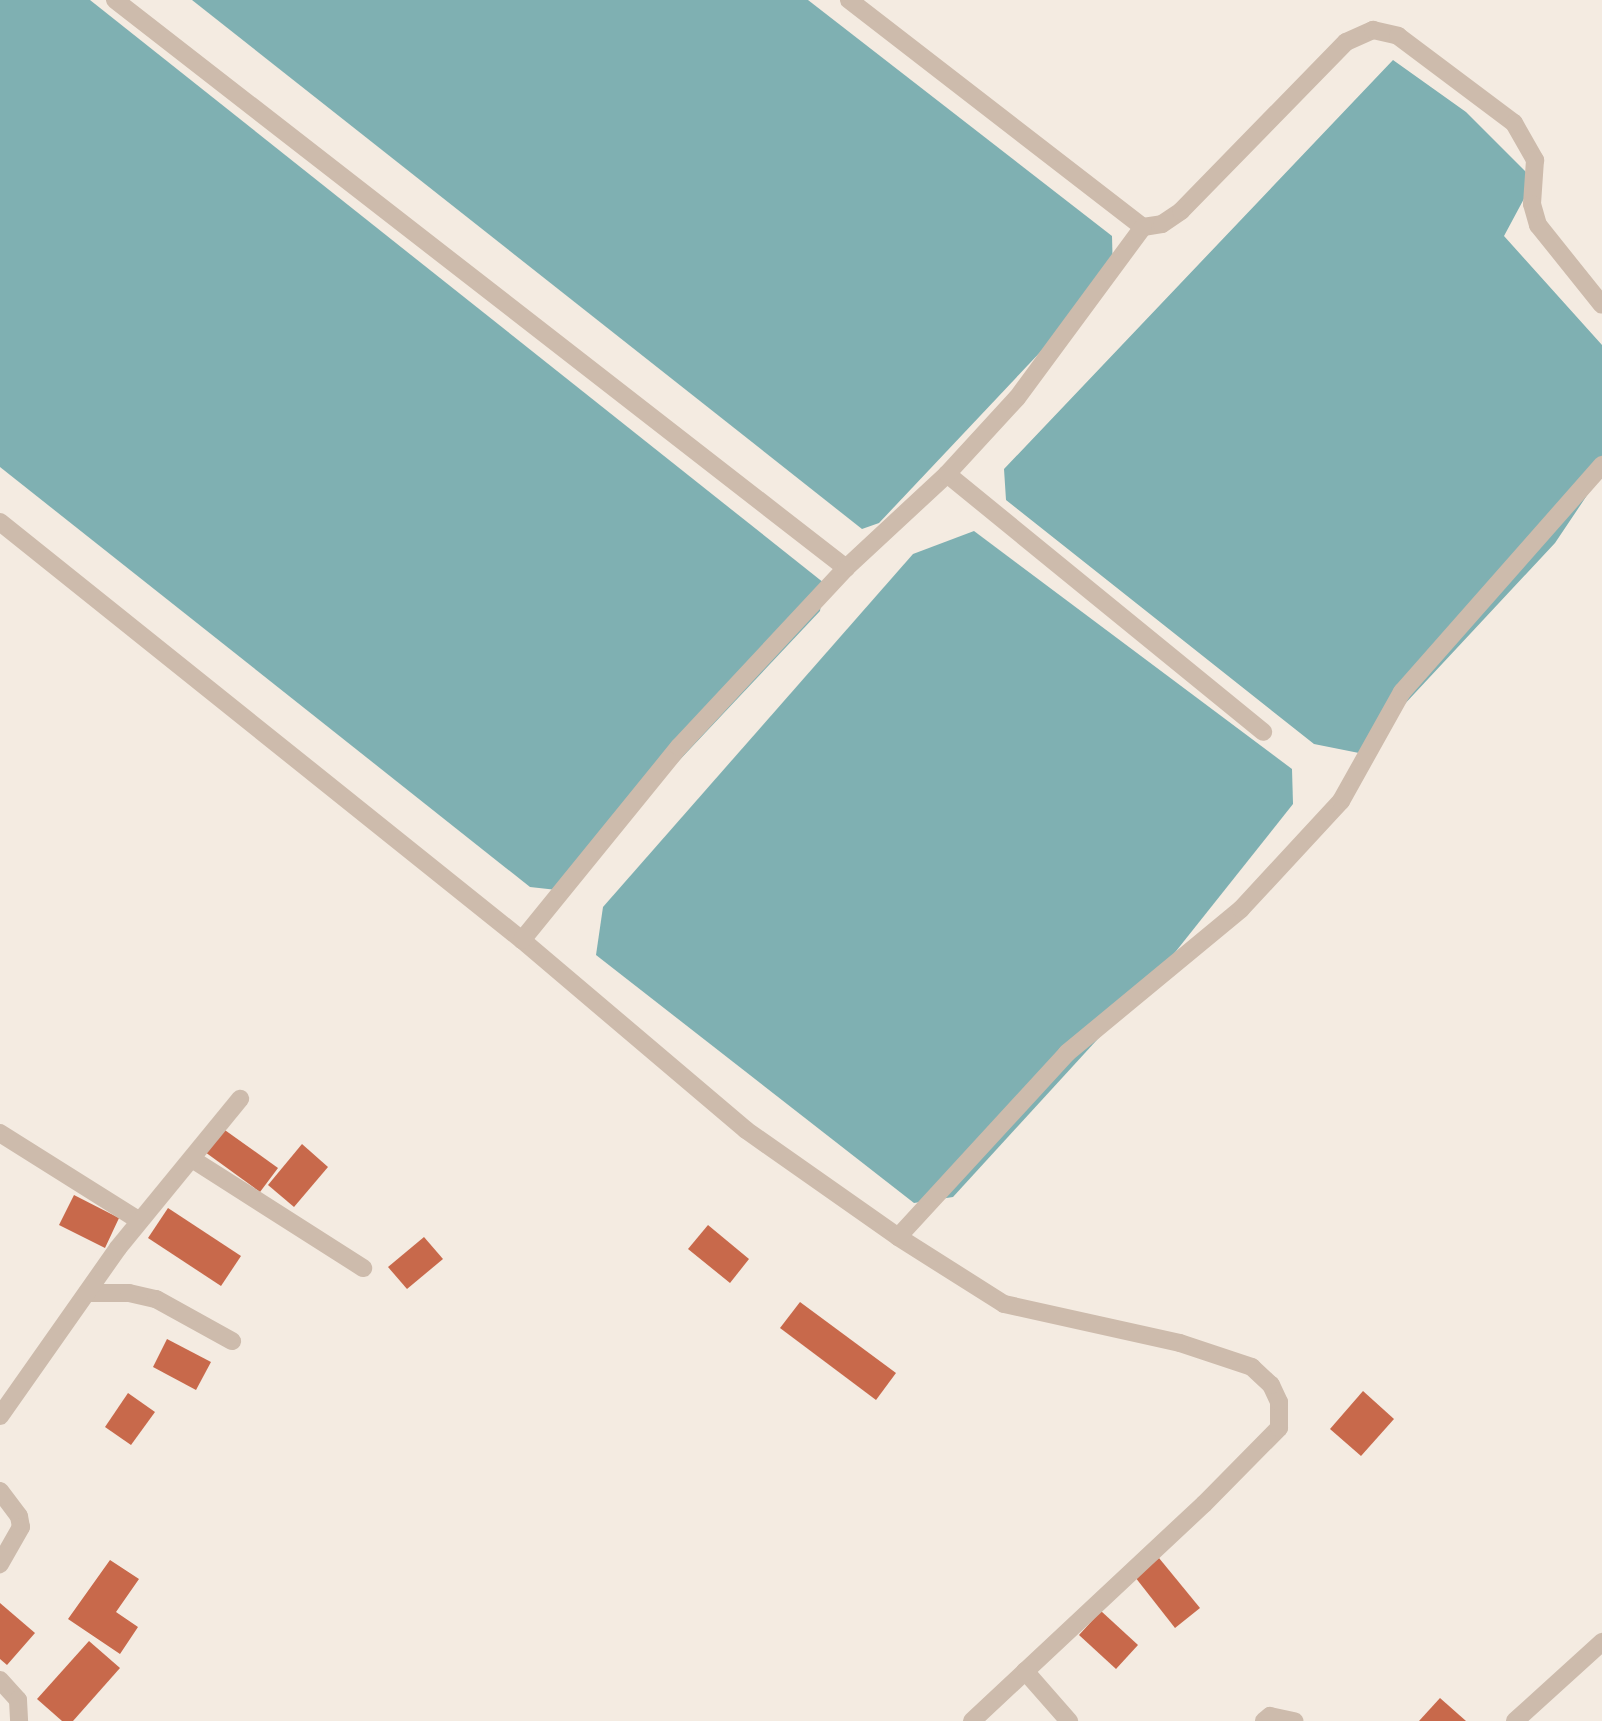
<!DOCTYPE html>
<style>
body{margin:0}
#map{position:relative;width:1602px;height:1721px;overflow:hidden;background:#f4ebe1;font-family:"Nunito Sans",sans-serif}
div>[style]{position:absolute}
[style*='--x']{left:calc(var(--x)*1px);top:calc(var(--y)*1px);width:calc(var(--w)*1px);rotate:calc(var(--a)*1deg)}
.water>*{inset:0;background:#7fb0b2}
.building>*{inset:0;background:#c8694b}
.minor>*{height:18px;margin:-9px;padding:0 9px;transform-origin:9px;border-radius:9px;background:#cdbbac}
span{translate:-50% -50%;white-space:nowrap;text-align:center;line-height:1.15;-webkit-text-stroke:5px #fbf5ee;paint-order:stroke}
</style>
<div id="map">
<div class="water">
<div style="clip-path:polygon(0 0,90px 0,824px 583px,820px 611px,557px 890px,530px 887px,0 467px)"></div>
<div style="clip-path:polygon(192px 0,808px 0,1112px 236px,1113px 275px,879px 523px,862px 529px)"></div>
<div style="clip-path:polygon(1393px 60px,1466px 112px,1534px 180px,1504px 236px,1602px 345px,1602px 473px,1555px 543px,1359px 753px,1314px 744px,1006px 500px,1004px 469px)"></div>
<div style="clip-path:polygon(974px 531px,1292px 769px,1293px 804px,1161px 970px,953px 1197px,914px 1203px,596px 955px,603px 907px,913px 554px)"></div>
</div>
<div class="building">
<div style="clip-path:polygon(222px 1128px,278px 1168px,260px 1192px,205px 1152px)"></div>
<div style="clip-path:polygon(302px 1144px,328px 1167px,294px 1207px,268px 1185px)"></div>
<div style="clip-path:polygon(74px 1195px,119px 1218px,105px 1248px,59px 1225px)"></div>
<div style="clip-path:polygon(168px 1208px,241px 1256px,221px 1286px,148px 1238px)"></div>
<div style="clip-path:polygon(708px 1225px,749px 1259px,730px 1283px,688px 1249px)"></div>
<div style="clip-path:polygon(424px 1237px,443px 1259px,407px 1289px,388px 1267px)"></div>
<div style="clip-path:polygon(800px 1302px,896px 1373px,876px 1400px,780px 1328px)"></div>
<div style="clip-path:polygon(167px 1339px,211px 1362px,196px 1390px,153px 1367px)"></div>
<div style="clip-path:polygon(1363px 1391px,1394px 1419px,1361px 1456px,1330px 1429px)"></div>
<div style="clip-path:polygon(128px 1393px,155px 1412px,131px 1445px,105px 1427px)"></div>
<div style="clip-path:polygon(1159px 1558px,1200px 1608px,1175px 1628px,1135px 1577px)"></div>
<div style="clip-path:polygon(110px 1560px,139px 1579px,116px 1612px,138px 1627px,120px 1654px,68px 1619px)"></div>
<div style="clip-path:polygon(0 1603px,35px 1633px,7px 1665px,0 1659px)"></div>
<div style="clip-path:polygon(1101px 1611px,1138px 1645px,1116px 1669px,1079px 1635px)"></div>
<div style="clip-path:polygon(89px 1641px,120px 1668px,73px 1721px,62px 1721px,37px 1699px)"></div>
<div style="clip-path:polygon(1440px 1698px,1466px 1721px,1419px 1721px)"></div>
</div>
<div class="minor">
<div style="--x:115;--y:0;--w:926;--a:37.85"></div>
<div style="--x:849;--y:0;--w:371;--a:37.7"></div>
<div style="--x:1143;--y:227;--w:19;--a:-9"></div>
<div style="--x:1162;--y:224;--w:23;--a:-34"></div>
<div style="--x:1181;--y:211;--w:236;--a:-45.7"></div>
<div style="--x:1346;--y:42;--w:30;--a:-24"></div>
<div style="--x:1373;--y:30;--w:26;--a:13"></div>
<div style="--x:1398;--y:36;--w:145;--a:36.9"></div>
<div style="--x:1514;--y:123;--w:43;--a:60.4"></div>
<div style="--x:1535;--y:160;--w:44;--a:93.9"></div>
<div style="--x:1532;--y:204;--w:22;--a:74"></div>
<div style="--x:1538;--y:225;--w:102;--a:51.3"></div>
<div style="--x:947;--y:474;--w:408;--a:39.2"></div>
<div style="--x:0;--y:522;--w:669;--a:38.69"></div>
<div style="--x:522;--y:940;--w:294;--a:40.3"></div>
<div style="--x:746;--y:1130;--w:186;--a:35.1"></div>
<div style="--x:522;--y:940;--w:249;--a:-50.9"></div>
<div style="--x:679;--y:747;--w:245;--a:-47"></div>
<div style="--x:846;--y:568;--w:138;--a:-42.9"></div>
<div style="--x:947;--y:474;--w:103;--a:-47.4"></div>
<div style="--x:1017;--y:398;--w:212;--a:-53.6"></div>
<div style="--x:0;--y:1133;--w:165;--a:32.2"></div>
<div style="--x:192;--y:1159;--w:203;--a:32.5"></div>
<div style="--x:87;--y:1293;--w:42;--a:0"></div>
<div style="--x:129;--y:1293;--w:28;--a:13"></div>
<div style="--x:156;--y:1299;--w:87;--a:28.9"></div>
<div style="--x:0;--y:1416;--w:205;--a:-54.9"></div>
<div style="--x:118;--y:1248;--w:193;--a:-50.7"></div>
<div style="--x:0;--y:1491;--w:31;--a:53"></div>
<div style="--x:19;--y:1516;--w:11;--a:80"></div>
<div style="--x:21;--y:1527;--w:43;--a:119.6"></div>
<div style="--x:1025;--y:1671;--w:67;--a:48.7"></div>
<div style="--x:0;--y:1680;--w:27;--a:48"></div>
<div style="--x:18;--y:1700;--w:21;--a:87"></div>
<div style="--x:972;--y:1721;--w:318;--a:-43.1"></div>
<div style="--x:1204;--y:1504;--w:107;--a:-45.4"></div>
<div style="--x:1279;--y:1428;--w:26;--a:-90"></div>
<div style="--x:1279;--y:1402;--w:19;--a:-115"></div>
<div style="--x:1271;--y:1385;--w:26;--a:-137"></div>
<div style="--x:1252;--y:1367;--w:76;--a:-161.6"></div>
<div style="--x:1180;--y:1343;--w:180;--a:-167.5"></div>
<div style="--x:1004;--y:1304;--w:125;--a:-147.7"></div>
<div style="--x:898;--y:1237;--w:250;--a:-47.4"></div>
<div style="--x:1067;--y:1053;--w:226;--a:-39.6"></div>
<div style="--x:1241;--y:909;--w:147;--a:-47.2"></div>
<div style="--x:1341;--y:801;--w:125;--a:-60.8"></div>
<div style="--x:1402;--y:692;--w:303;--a:-48.6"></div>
<div style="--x:1264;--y:1721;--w:8;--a:-40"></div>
<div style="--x:1270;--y:1716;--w:25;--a:12"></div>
<div style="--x:1515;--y:1721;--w:118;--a:-42.2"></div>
</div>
</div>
